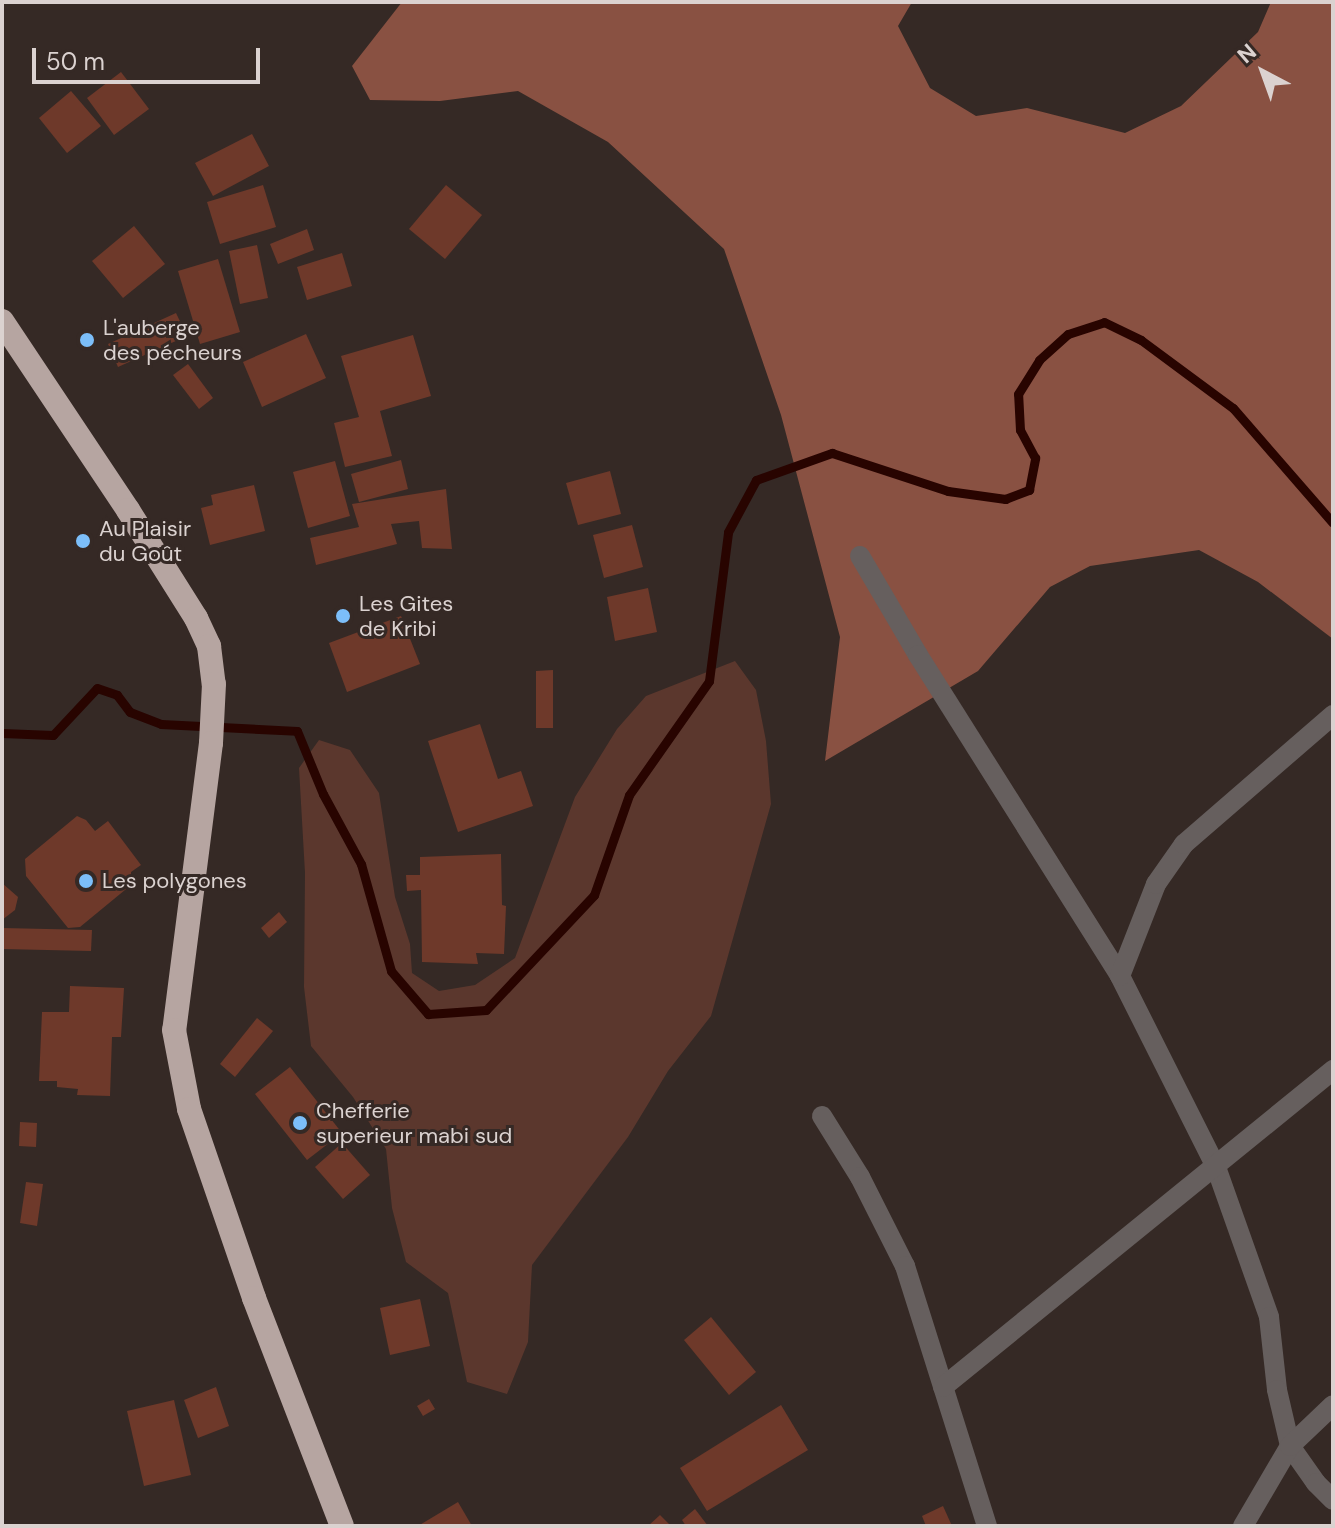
<!DOCTYPE html>
<meta charset="utf-8">
<style>
body{margin:0}
#map{position:relative;width:1335px;height:1528px;overflow:hidden;background:#352925;font-family:"DM Sans",sans-serif}
div>[style]{position:absolute}
[style*='--x']{left:calc(var(--x)*1px);top:calc(var(--y)*1px);width:calc(var(--w)*1px);rotate:calc(var(--a)*1deg)}
.green>*{inset:0;background:#5b372d}
.forest>*{inset:0;background:#895142}
.stream>*{height:9px;margin:-4.5px;padding:0 4.5px;transform-origin:4.5px;border-radius:4.5px;background:#280400}
.building>*{inset:0;background:#6e392a}
.minor>*{height:20px;margin:-10px;padding:0 10px;transform-origin:10px;border-radius:10px;background:#665f5e}
.highway>*{height:24px;margin:-12px;padding:0 12px;transform-origin:12px;border-radius:12px;background:#b6a5a1}
.dots>*{width:22px;height:22px;translate:-50% -50%;box-sizing:border-box;border:4px solid #352925;border-radius:50%}
span{translate:-50% -50%;white-space:nowrap;text-align:center;line-height:1.15;-webkit-text-stroke:6px #352925;paint-order:stroke}
.poi-label{font-size:22px;color:#dbd2d0}
.left{translate:0 -50%;text-align:left}
.frame{position:absolute;inset:0;border:4px solid #dbd2d0;pointer-events:none}
.north{position:absolute;left:1223px;top:32px;width:80px;height:80px;-webkit-text-stroke:6px #352925;paint-order:stroke;rotate:319deg;font-size:22px;font-weight:700;line-height:32px;text-align:center;color:#dbd2d0}
.north::after{content:'';display:block;margin:auto;width:28px;height:36px;background:#dbd2d0;clip-path:polygon(50% 0,100% 100%,50% 72%,0 100%)}
.scale{position:absolute;left:32px;top:48px;width:228px;height:36px;box-sizing:border-box;border:4px solid #dbd2d0;border-top:0;padding-left:10px;font-size:24px;line-height:28px;white-space:nowrap;color:#dbd2d0;-webkit-text-stroke:6px #352925;paint-order:stroke}
</style>
<div id="map">
<div class="green">
<div style="clip-path:polygon(735px 661px,756px 690px,766px 741px,771px 804px,711px 1016px,668px 1071px,628px 1137px,532px 1265px,528px 1342px,507px 1394px,467px 1382px,448px 1293px,406px 1262px,392px 1208px,386px 1149px,353px 1097px,311px 1046px,304px 987px,305px 873px,299px 768px,319px 740px,350px 750px,379px 793px,395px 897px,410px 944px,412px 973px,439px 991px,475px 985px,515px 958px,575px 797px,617px 729px,646px 696px)"></div>
</div>
<div class="forest">
<div style="clip-path:polygon(402px 2px,912px 2px,898px 26px,930px 88px,976px 116px,1027px 108px,1125px 133px,1181px 106px,1258px 32px,1271px 2px,1333px 2px,1333px 639px,1258px 582px,1199px 550px,1090px 566px,1050px 587px,978px 671px,825px 761px,840px 637px,781px 415px,724px 249px,608px 142px,518px 91px,440px 101px,370px 100px,352px 66px)"></div>
</div>
<div class="stream">
<div style="--x:2;--y:733;--w:51;--a:2.2"></div>
<div style="--x:53;--y:735;--w:64;--a:-46.9"></div>
<div style="--x:97;--y:688;--w:21;--a:19"></div>
<div style="--x:117;--y:695;--w:21;--a:53"></div>
<div style="--x:130;--y:712;--w:33;--a:21"></div>
<div style="--x:161;--y:724;--w:136;--a:2.9"></div>
<div style="--x:297;--y:731;--w:68;--a:67.6"></div>
<div style="--x:323;--y:794;--w:80;--a:61.5"></div>
<div style="--x:361;--y:864;--w:111;--a:74.3"></div>
<div style="--x:391;--y:971;--w:57;--a:49.3"></div>
<div style="--x:428;--y:1014;--w:58;--a:-3.9"></div>
<div style="--x:486;--y:1010;--w:158;--a:-46.8"></div>
<div style="--x:594;--y:895;--w:106;--a:-70.7"></div>
<div style="--x:629;--y:795;--w:139;--a:-54.9"></div>
<div style="--x:709;--y:681;--w:150;--a:-82.7"></div>
<div style="--x:728;--y:532;--w:59;--a:-61.7"></div>
<div style="--x:756;--y:480;--w:81;--a:-19.6"></div>
<div style="--x:832;--y:453;--w:122;--a:18.1"></div>
<div style="--x:948;--y:491;--w:58;--a:8"></div>
<div style="--x:1005;--y:499;--w:26;--a:-21"></div>
<div style="--x:1029;--y:490;--w:33;--a:-79"></div>
<div style="--x:1035;--y:458;--w:32;--a:-118"></div>
<div style="--x:1020;--y:430;--w:36;--a:-93"></div>
<div style="--x:1018;--y:394;--w:40;--a:-58"></div>
<div style="--x:1039;--y:360;--w:39;--a:-42"></div>
<div style="--x:1068;--y:334;--w:38;--a:-18"></div>
<div style="--x:1104;--y:322;--w:41;--a:25.9"></div>
<div style="--x:1141;--y:340;--w:114;--a:36.5"></div>
<div style="--x:1233;--y:408;--w:152;--a:49"></div>
</div>
<div class="building">
<div style="clip-path:polygon(121px 72px,149px 109px,114px 135px,87px 98px)"></div>
<div style="clip-path:polygon(71px 91px,101px 126px,67px 153px,39px 118px)"></div>
<div style="clip-path:polygon(252px 134px,269px 166px,213px 196px,195px 163px)"></div>
<div style="clip-path:polygon(263px 185px,276px 227px,220px 244px,207px 202px)"></div>
<div style="clip-path:polygon(446px 185px,482px 215px,445px 259px,409px 229px)"></div>
<div style="clip-path:polygon(134px 226px,165px 264px,123px 298px,92px 261px)"></div>
<div style="clip-path:polygon(307px 229px,314px 250px,278px 264px,270px 244px)"></div>
<div style="clip-path:polygon(257px 245px,268px 298px,240px 304px,229px 251px)"></div>
<div style="clip-path:polygon(342px 253px,352px 286px,307px 300px,297px 267px)"></div>
<div style="clip-path:polygon(218px 259px,240px 332px,200px 344px,178px 271px)"></div>
<div style="clip-path:polygon(176px 313px,187px 336px,118px 367px,108px 344px)"></div>
<div style="clip-path:polygon(306px 334px,326px 378px,262px 407px,243px 362px)"></div>
<div style="clip-path:polygon(413px 335px,431px 396px,380px 411px,392px 456px,345px 467px,334px 423px,359px 417px,341px 356px)"></div>
<div style="clip-path:polygon(188px 364px,213px 398px,199px 409px,173px 375px)"></div>
<div style="clip-path:polygon(401px 460px,408px 489px,359px 502px,351px 474px)"></div>
<div style="clip-path:polygon(335px 461px,350px 516px,308px 528px,293px 472px)"></div>
<div style="clip-path:polygon(610px 471px,621px 514px,578px 525px,566px 483px)"></div>
<div style="clip-path:polygon(254px 485px,265px 531px,210px 545px,201px 508px,213px 505px,211px 495px)"></div>
<div style="clip-path:polygon(446px 489px,452px 549px,422px 548px,419px 521px,391px 524px,397px 544px,316px 565px,310px 538px,359px 527px,352px 504px)"></div>
<div style="clip-path:polygon(632px 525px,643px 567px,604px 578px,593px 535px)"></div>
<div style="clip-path:polygon(648px 588px,657px 632px,615px 641px,607px 597px)"></div>
<div style="clip-path:polygon(401px 616px,420px 664px,347px 692px,329px 643px)"></div>
<div style="clip-path:polygon(553px 670px,553px 728px,536px 728px,536px 671px)"></div>
<div style="clip-path:polygon(480px 724px,498px 779px,521px 771px,533px 806px,458px 832px,428px 741px)"></div>
<div style="clip-path:polygon(77px 816px,86px 820px,95px 831px,108px 821px,141px 865px,131px 872px,131px 885px,80px 927px,68px 928px,26px 876px,25px 859px)"></div>
<div style="clip-path:polygon(501px 854px,502px 905px,506px 906px,504px 954px,476px 953px,478px 964px,422px 962px,421px 890px,407px 891px,406px 875px,420px 875px,420px 857px)"></div>
<div style="clip-path:polygon(2px 883px,18px 897px,15px 910px,2px 920px)"></div>
<div style="clip-path:polygon(279px 912px,287px 922px,269px 938px,261px 928px)"></div>
<div style="clip-path:polygon(2px 928px,92px 930px,91px 951px,2px 949px)"></div>
<div style="clip-path:polygon(70px 986px,124px 988px,121px 1037px,112px 1037px,110px 1096px,77px 1095px,78px 1089px,57px 1087px,57px 1081px,39px 1081px,42px 1012px,69px 1012px)"></div>
<div style="clip-path:polygon(257px 1018px,273px 1031px,235px 1077px,220px 1064px)"></div>
<div style="clip-path:polygon(290px 1067px,342px 1133px,307px 1160px,255px 1094px)"></div>
<div style="clip-path:polygon(20px 1122px,37px 1123px,36px 1147px,19px 1146px)"></div>
<div style="clip-path:polygon(342px 1143px,370px 1175px,343px 1199px,315px 1167px)"></div>
<div style="clip-path:polygon(26px 1182px,43px 1184px,37px 1226px,20px 1223px)"></div>
<div style="clip-path:polygon(420px 1299px,430px 1346px,390px 1355px,380px 1308px)"></div>
<div style="clip-path:polygon(711px 1317px,756px 1372px,729px 1395px,684px 1340px)"></div>
<div style="clip-path:polygon(216px 1387px,229px 1426px,198px 1438px,184px 1400px)"></div>
<div style="clip-path:polygon(429px 1399px,435px 1409px,423px 1416px,417px 1406px)"></div>
<div style="clip-path:polygon(174px 1400px,191px 1475px,144px 1486px,127px 1411px)"></div>
<div style="clip-path:polygon(781px 1405px,808px 1450px,707px 1511px,680px 1468px)"></div>
<div style="clip-path:polygon(458px 1502px,472px 1526px,418px 1526px)"></div>
<div style="clip-path:polygon(943px 1506px,952px 1526px,926px 1526px,922px 1516px)"></div>
<div style="clip-path:polygon(695px 1509px,708px 1526px,686px 1526px,682px 1520px)"></div>
<div style="clip-path:polygon(660px 1515px,671px 1526px,648px 1526px)"></div>
</div>
<div class="minor">
<div style="--x:860;--y:556;--w:115;--a:59.6"></div>
<div style="--x:918;--y:655;--w:379;--a:57.8"></div>
<div style="--x:1120;--y:976;--w:214;--a:63.3"></div>
<div style="--x:1216;--y:1167;--w:159;--a:70.5"></div>
<div style="--x:1269;--y:1317;--w:73;--a:83.7"></div>
<div style="--x:1277;--y:1390;--w:57;--a:76.9"></div>
<div style="--x:1290;--y:1446;--w:45;--a:54.9"></div>
<div style="--x:1316;--y:1483;--w:24;--a:45"></div>
<div style="--x:1120;--y:976;--w:99;--a:-68.6"></div>
<div style="--x:1156;--y:884;--w:49;--a:-55"></div>
<div style="--x:1184;--y:844;--w:197;--a:-40.9"></div>
<div style="--x:822;--y:1116;--w:72;--a:58.1"></div>
<div style="--x:860;--y:1177;--w:100;--a:63.2"></div>
<div style="--x:905;--y:1266;--w:273;--a:72.5"></div>
<div style="--x:943;--y:1387;--w:503;--a:-39.1"></div>
<div style="--x:1243;--y:1526;--w:93;--a:-59.6"></div>
<div style="--x:1290;--y:1446;--w:59;--a:-43.6"></div>
</div>
<div class="highway">
<div style="--x:2;--y:321;--w:227;--a:56.3"></div>
<div style="--x:128;--y:510;--w:128;--a:57.8"></div>
<div style="--x:196;--y:618;--w:31;--a:65"></div>
<div style="--x:209;--y:646;--w:38;--a:83"></div>
<div style="--x:214;--y:684;--w:59;--a:92.9"></div>
<div style="--x:211;--y:743;--w:289;--a:97.3"></div>
<div style="--x:174;--y:1030;--w:80;--a:79.2"></div>
<div style="--x:189;--y:1109;--w:200;--a:71"></div>
<div style="--x:254;--y:1298;--w:244;--a:68.9"></div>
</div>
<div class="dots">
<div style="left:87px;top:340px;background:#7cbef9"></div>
<div style="left:83px;top:541px;background:#7cbef9"></div>
<div style="left:343px;top:616px;background:#7cbef9"></div>
<div style="left:86px;top:881px;background:#7cbef9"></div>
<div style="left:300px;top:1123px;background:#7cbef9"></div>
</div>
<div class="poi-label">
<span class="left" style="left:103px;top:340px">L'auberge<br>des pécheurs</span>
<span class="left" style="left:99px;top:541px">Au Plaisir<br>du Goût</span>
<span class="left" style="left:359px;top:616px">Les Gites<br>de Kribi</span>
<span class="left" style="left:102px;top:881px">Les polygones</span>
<span class="left" style="left:316px;top:1123px">Chefferie<br>superieur mabi sud</span>
</div>
<div class="frame"></div>
<div class="north">N</div>
<div class="scale">50 m</div>
</div>
